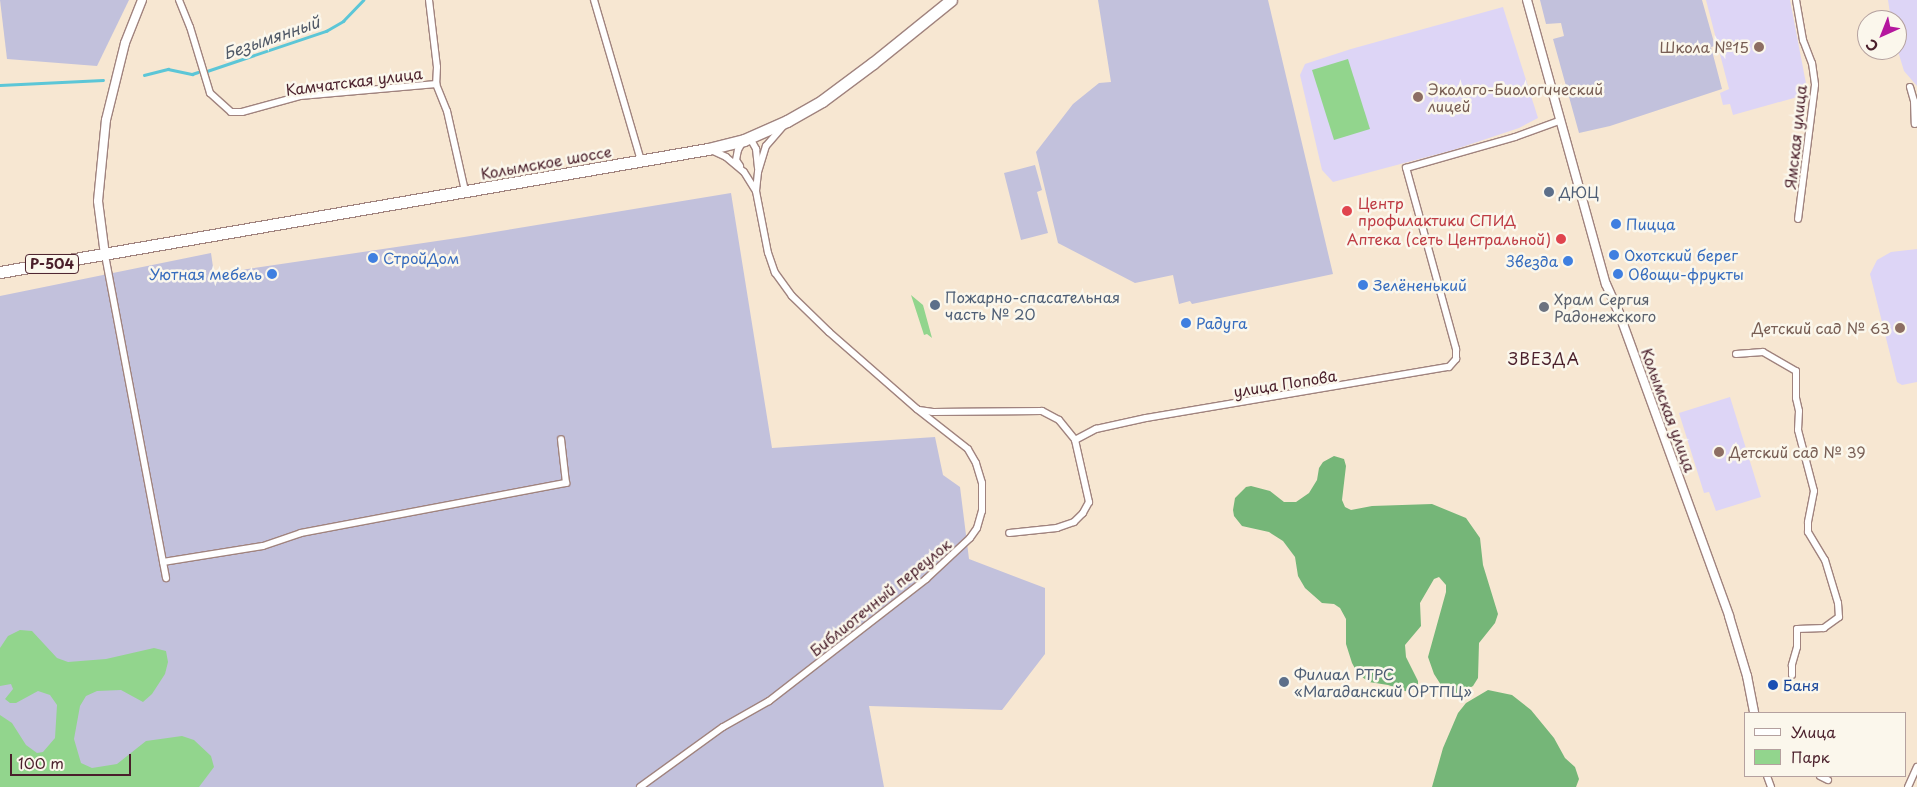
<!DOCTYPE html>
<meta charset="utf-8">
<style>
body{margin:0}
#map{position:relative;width:1917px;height:787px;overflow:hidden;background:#f7e7d2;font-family:"Playpen Sans",sans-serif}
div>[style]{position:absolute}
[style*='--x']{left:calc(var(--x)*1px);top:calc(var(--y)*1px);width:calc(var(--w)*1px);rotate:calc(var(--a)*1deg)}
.built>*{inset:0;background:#ddd5f6}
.industrial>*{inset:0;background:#c2c1dc}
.green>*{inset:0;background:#92d58d}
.forest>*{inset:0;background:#75b678}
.stream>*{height:2.5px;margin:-1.25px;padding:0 1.25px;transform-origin:1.25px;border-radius:1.25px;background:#5cc6d7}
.roads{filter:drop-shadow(1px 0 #a0837e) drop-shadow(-1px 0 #a0837e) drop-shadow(0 1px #a0837e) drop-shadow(0 -1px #a0837e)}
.minor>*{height:6px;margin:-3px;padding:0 3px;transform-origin:3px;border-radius:3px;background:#fff}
.tertiary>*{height:8px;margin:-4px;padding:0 4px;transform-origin:4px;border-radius:4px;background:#fff}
.trunk>*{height:11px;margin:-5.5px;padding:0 5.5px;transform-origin:5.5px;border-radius:5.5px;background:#fff}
.dots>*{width:14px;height:14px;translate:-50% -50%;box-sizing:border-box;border:2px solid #fbf7ec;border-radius:50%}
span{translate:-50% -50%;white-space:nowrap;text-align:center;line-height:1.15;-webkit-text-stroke:5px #fbf7ec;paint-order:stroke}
.shield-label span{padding:1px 4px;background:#fbf7ec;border:1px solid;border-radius:4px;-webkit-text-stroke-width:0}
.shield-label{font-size:14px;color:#4a1f2b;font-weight:700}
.education-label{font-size:15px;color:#785e54}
.right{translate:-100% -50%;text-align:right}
.left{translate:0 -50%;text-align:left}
.street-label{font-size:15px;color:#4a1f2b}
.service-label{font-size:15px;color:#4e5e75}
.health-label{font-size:15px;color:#be3a42}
.shop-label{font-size:15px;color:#366cbe}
.worship-label{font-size:15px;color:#5b616d}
.transit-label{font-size:15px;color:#164399}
.water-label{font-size:16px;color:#505967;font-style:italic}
.neighbourhood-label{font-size:16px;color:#4a1f2b;letter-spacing:1px}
.legend{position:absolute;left:1744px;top:712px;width:162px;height:65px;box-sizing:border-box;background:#fbf7ec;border:1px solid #b4a19f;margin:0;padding:6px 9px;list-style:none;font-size:15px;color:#4a1f2b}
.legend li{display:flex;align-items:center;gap:10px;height:25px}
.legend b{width:25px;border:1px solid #b4a19f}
.north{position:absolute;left:1857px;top:10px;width:50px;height:50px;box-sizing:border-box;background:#fbf7ec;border:1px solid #b4a19f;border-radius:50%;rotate:224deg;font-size:14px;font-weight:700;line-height:20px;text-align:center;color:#4a1f2b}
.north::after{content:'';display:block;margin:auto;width:18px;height:22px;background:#b5179e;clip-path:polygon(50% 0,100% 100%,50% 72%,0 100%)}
.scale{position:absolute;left:10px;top:754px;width:121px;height:22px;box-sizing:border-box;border:2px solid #4a1f2b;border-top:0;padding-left:6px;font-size:15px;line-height:18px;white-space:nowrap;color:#4a1f2b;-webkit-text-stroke:4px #fbf7ec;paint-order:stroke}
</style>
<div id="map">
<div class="built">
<div style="clip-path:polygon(1706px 0,1790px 0,1808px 94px,1733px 115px,1730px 104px,1723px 105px,1720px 93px,1729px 89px)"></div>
<div style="clip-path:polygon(1888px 0,1917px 0,1917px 86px,1904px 71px,1897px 48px,1897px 20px,1891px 20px)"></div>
<div style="clip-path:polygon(1503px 7px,1538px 118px,1519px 128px,1453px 150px,1333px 182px,1322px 170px,1300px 75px,1305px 64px,1351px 49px)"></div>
<div style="clip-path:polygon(1917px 249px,1917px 382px,1902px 385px,1897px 382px,1870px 274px,1877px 260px,1891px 252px)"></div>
<div style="clip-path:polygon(1730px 397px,1761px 497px,1716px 511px,1709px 492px,1704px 493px,1679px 413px)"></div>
</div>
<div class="industrial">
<div style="clip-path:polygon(0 0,129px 0,97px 66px,7px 59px)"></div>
<div style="clip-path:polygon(1098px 0,1268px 0,1333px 274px,1192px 304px,1190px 301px,1179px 304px,1173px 275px,1135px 283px,1058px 243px,1036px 152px,1073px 104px,1099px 83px,1111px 82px)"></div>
<div style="clip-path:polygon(1540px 0,1702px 0,1715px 46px,1711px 47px,1722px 89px,1610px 126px,1579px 133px,1553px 39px,1564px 36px,1561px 23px,1546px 24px)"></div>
<div style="clip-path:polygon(1035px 165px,1042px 190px,1037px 192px,1048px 233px,1021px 240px,1004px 173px)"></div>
<div style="clip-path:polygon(731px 193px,772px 448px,935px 437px,943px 475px,960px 487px,969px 559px,1045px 588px,1045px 654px,1002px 710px,869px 706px,884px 787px,0 787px,0 296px,211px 253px,214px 274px,464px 237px)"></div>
</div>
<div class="green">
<div style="clip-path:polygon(1348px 59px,1370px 129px,1334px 140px,1312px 70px)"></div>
<div style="clip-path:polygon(911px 295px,923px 305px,932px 338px,927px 334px,924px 335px)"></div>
<div style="clip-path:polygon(20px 630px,32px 631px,57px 658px,68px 662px,106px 659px,154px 648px,166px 651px,168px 662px,165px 674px,152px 694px,143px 702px,121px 690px,97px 691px,86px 696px,80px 706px,74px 739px,81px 763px,92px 768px,117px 764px,146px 741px,182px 736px,194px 740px,211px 756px,214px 767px,199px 787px,0 787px,0 715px,12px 723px,26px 745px,37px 753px,43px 752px,55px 738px,57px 705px,50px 695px,38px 691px,16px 703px,10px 703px,5px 699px,13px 689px,11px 684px,0 686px,0 648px,8px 636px)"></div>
</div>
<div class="forest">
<div style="clip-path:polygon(1334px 456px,1344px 459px,1346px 466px,1342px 500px,1345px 507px,1351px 510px,1372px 506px,1432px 504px,1466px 518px,1480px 538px,1483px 565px,1498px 614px,1495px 623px,1479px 643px,1478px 678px,1473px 686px,1462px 692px,1453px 694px,1443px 688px,1434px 674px,1428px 657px,1446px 592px,1446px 585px,1439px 577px,1434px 579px,1420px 603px,1421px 626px,1405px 645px,1406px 657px,1418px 681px,1418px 687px,1408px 692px,1388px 685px,1369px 682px,1358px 674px,1352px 663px,1346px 644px,1346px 619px,1340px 608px,1334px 604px,1322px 603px,1305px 588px,1298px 576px,1295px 557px,1283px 541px,1269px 532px,1242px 526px,1234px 516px,1233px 510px,1235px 498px,1246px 487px,1251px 486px,1270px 491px,1284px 502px,1296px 502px,1309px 493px,1317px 480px,1319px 468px,1323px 462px)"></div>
<div style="clip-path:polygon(1488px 690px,1512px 695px,1531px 710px,1554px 738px,1565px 758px,1575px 767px,1579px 779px,1576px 787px,1432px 787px,1443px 748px,1458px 713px,1466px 703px)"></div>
</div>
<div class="stream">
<div style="--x:207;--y:71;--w:126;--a:-18.6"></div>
<div style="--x:326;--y:31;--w:20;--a:-30"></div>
<div style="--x:343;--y:21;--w:29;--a:-46"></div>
<div style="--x:144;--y:75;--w:25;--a:-14"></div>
<div style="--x:168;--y:69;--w:25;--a:12"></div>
<div style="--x:192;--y:74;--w:6;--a:-18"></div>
<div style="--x:0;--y:85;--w:103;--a:-2.8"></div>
</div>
<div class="roads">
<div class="minor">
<div style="--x:179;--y:0;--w:29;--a:68"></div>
<div style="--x:190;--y:27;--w:69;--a:73.1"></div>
<div style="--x:210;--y:93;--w:28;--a:42"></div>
<div style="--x:231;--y:112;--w:11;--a:0"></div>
<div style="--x:242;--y:112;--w:60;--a:-15.4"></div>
<div style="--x:300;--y:96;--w:137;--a:-5"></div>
<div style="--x:436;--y:84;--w:29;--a:68"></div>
<div style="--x:447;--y:111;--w:82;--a:77.3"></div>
<div style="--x:429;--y:0;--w:67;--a:83.2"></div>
<div style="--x:437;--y:67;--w:17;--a:93"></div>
<div style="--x:594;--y:0;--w:168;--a:73.7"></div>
<div style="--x:1796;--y:0;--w:41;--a:80.1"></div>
<div style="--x:1803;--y:40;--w:25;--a:69"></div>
<div style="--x:1812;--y:63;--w:22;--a:82"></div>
<div style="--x:1815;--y:85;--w:135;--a:97.2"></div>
<div style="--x:1910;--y:87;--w:15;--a:74"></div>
<div style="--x:1914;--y:101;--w:23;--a:88"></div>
<div style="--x:750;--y:138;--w:13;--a:61"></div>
<div style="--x:756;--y:149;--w:19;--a:84"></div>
<div style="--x:709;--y:149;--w:19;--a:25"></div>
<div style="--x:726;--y:157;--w:23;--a:40"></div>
<div style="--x:744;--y:172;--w:22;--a:58"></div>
<div style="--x:740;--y:166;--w:7;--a:-124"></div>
<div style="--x:736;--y:160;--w:10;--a:-79"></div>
<div style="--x:738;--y:150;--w:10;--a:-61"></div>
<div style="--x:105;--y:255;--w:329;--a:79.3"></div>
<div style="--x:1736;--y:354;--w:27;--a:-4"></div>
<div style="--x:1763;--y:352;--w:38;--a:30"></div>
<div style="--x:1796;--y:371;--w:27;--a:90"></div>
<div style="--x:1796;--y:398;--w:13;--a:77"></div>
<div style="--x:1799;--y:411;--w:19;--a:93"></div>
<div style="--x:1798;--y:430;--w:63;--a:75.3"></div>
<div style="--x:1814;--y:491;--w:32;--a:101"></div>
<div style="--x:1808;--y:522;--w:10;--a:90"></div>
<div style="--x:1808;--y:532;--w:33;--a:59"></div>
<div style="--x:1825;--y:560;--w:45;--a:73.2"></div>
<div style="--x:1838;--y:603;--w:14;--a:86"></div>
<div style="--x:1839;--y:617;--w:19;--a:144"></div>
<div style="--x:1824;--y:628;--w:27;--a:178"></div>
<div style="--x:1797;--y:629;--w:18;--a:90"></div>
<div style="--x:1797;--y:647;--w:19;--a:106"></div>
<div style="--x:1792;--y:665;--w:10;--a:90"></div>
<div style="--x:919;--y:410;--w:14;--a:8"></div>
<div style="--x:933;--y:412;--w:109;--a:-0.5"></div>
<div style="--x:1042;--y:411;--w:19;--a:28"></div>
<div style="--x:1059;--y:420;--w:26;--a:51"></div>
<div style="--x:1075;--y:440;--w:64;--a:77.3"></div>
<div style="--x:1089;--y:502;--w:13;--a:119"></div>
<div style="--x:1083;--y:513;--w:13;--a:135"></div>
<div style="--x:1074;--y:522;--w:18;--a:161"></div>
<div style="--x:1057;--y:528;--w:48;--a:174.1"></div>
<div style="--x:1075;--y:440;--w:24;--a:-28"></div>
<div style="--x:1096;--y:429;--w:51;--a:-12.4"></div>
<div style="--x:1146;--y:418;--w:307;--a:-9.6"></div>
<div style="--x:1449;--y:367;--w:11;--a:-49"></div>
<div style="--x:1456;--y:359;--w:10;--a:-90"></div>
<div style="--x:1456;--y:349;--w:188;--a:-105.4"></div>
<div style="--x:1406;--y:168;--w:113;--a:-15.9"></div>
<div style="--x:1515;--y:137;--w:47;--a:-20"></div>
<div style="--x:163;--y:562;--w:101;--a:-9.1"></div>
<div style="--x:263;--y:546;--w:40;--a:-18.9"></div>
<div style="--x:301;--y:533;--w:270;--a:-10.7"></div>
<div style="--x:566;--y:483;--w:44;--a:-96.5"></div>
<div style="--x:1767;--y:776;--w:12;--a:70"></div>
<div style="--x:1820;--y:776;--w:9;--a:27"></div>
<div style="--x:640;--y:787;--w:102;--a:-35.9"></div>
<div style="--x:723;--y:727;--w:53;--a:-29.5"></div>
<div style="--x:769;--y:701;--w:199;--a:-37.8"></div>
<div style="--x:926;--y:579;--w:60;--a:-43"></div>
<div style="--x:970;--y:538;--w:12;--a:-55"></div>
<div style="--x:977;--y:528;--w:18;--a:-74"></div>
<div style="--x:982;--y:511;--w:28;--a:-90"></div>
<div style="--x:982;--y:483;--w:21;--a:-107"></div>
<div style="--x:976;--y:463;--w:16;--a:-120"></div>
<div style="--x:968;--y:449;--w:65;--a:-141.9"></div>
<div style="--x:917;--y:409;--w:117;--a:-138.8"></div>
<div style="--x:829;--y:332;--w:52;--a:-135.8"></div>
<div style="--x:792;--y:296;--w:29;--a:-126"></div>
<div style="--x:775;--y:273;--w:21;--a:-109"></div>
<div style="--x:768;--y:253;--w:63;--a:-101"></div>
<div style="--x:756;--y:191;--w:19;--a:-84"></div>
<div style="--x:758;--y:172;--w:27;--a:-73"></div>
<div style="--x:766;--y:146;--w:29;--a:-49"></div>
<div style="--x:1908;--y:787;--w:22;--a:-66"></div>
</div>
<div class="tertiary">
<div style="--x:1527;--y:0;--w:295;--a:74.5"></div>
<div style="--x:1606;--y:284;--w:32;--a:66"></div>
<div style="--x:1619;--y:313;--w:322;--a:70"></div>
<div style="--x:1729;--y:616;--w:63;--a:73.3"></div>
<div style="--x:1747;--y:676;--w:38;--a:79"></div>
<div style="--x:105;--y:255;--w:54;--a:-97.4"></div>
<div style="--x:98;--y:201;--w:81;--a:-84.4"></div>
<div style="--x:106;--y:120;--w:79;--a:-76.1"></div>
<div style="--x:125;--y:43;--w:46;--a:-68.4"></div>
</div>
<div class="trunk">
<div style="--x:0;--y:272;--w:719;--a:-9.86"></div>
<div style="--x:708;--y:149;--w:37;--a:-14"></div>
<div style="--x:744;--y:140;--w:47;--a:-23.8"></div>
<div style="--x:787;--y:121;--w:40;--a:-29.7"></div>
<div style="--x:822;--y:101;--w:64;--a:-36.7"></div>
<div style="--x:873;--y:63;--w:100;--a:-38.9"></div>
</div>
</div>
<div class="dots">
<div style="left:1759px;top:47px;background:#8d6e63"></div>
<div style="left:1418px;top:97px;background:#8d6e63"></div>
<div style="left:1549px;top:192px;background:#5c6f8a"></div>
<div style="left:1347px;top:211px;background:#e0444e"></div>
<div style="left:1616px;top:224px;background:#3f7fe0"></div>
<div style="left:1561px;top:239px;background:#e0444e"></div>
<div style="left:1614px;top:255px;background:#3f7fe0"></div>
<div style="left:373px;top:258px;background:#3f7fe0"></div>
<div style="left:1568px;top:261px;background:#3f7fe0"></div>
<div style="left:272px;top:274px;background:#3f7fe0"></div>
<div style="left:1618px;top:274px;background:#3f7fe0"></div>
<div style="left:1363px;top:285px;background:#3f7fe0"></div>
<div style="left:935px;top:305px;background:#5c6f8a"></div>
<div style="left:1544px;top:307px;background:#6b7280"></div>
<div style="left:1186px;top:323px;background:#3f7fe0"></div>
<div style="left:1900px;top:328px;background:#8d6e63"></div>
<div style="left:1719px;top:452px;background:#8d6e63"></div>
<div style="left:1284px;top:682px;background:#5c6f8a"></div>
<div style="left:1773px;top:685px;background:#1a4fb4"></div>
</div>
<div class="shield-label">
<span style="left:52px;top:264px">Р-504</span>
</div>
<div class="education-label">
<span class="right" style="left:1749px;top:47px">Школа №15</span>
<span class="left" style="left:1428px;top:97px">Эколого-Биологический<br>лицей</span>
<span class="right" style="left:1890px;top:328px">Детский сад № 63</span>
<span class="left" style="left:1729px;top:452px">Детский сад № 39</span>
</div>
<div class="street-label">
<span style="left:354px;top:81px;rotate:-7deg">Камчатская улица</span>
<span style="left:1795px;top:137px;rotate:-84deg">Ямская улица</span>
<span style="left:546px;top:162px;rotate:-10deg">Колымское шоссе</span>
<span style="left:1285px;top:383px;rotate:-9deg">улица Попова</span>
<span style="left:1669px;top:410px;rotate:70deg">Колымская улица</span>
<span style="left:880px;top:597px;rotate:-39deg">Библиотечный переулок</span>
</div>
<div class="service-label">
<span class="left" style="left:1559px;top:192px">ДЮЦ</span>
<span class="left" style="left:945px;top:305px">Пожарно-спасательная<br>часть № 20</span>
<span class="left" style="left:1294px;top:682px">Филиал РТРС<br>«Магаданский ОРТПЦ»</span>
</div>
<div class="health-label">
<span class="left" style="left:1358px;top:211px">Центр<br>профилактики СПИД</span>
<span class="right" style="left:1551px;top:239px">Аптека (сеть Центральной)</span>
</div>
<div class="shop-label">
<span class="left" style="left:1626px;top:224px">Пицца</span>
<span class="left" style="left:1624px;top:255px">Охотский берег</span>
<span class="left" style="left:383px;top:258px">СтройДом</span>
<span class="right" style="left:1558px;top:261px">Звезда</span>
<span class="right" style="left:262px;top:274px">Уютная мебель</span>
<span class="left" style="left:1628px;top:274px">Овощи-фрукты</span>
<span class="left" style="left:1373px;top:285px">Зелёненький</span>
<span class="left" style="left:1196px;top:323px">Радуга</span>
</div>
<div class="worship-label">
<span class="left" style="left:1554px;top:307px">Храм Сергия<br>Радонежского</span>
</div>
<div class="transit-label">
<span class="left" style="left:1783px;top:685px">Баня</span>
</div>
<div class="water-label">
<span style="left:271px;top:37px;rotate:-19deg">Безымянный</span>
</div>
<div class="neighbourhood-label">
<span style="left:1544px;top:358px">ЗВЕЗДА</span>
</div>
<ul class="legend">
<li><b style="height:6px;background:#fff"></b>Улица</li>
<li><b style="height:14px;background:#92d58d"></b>Парк</li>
</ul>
<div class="north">С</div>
<div class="scale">100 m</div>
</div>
